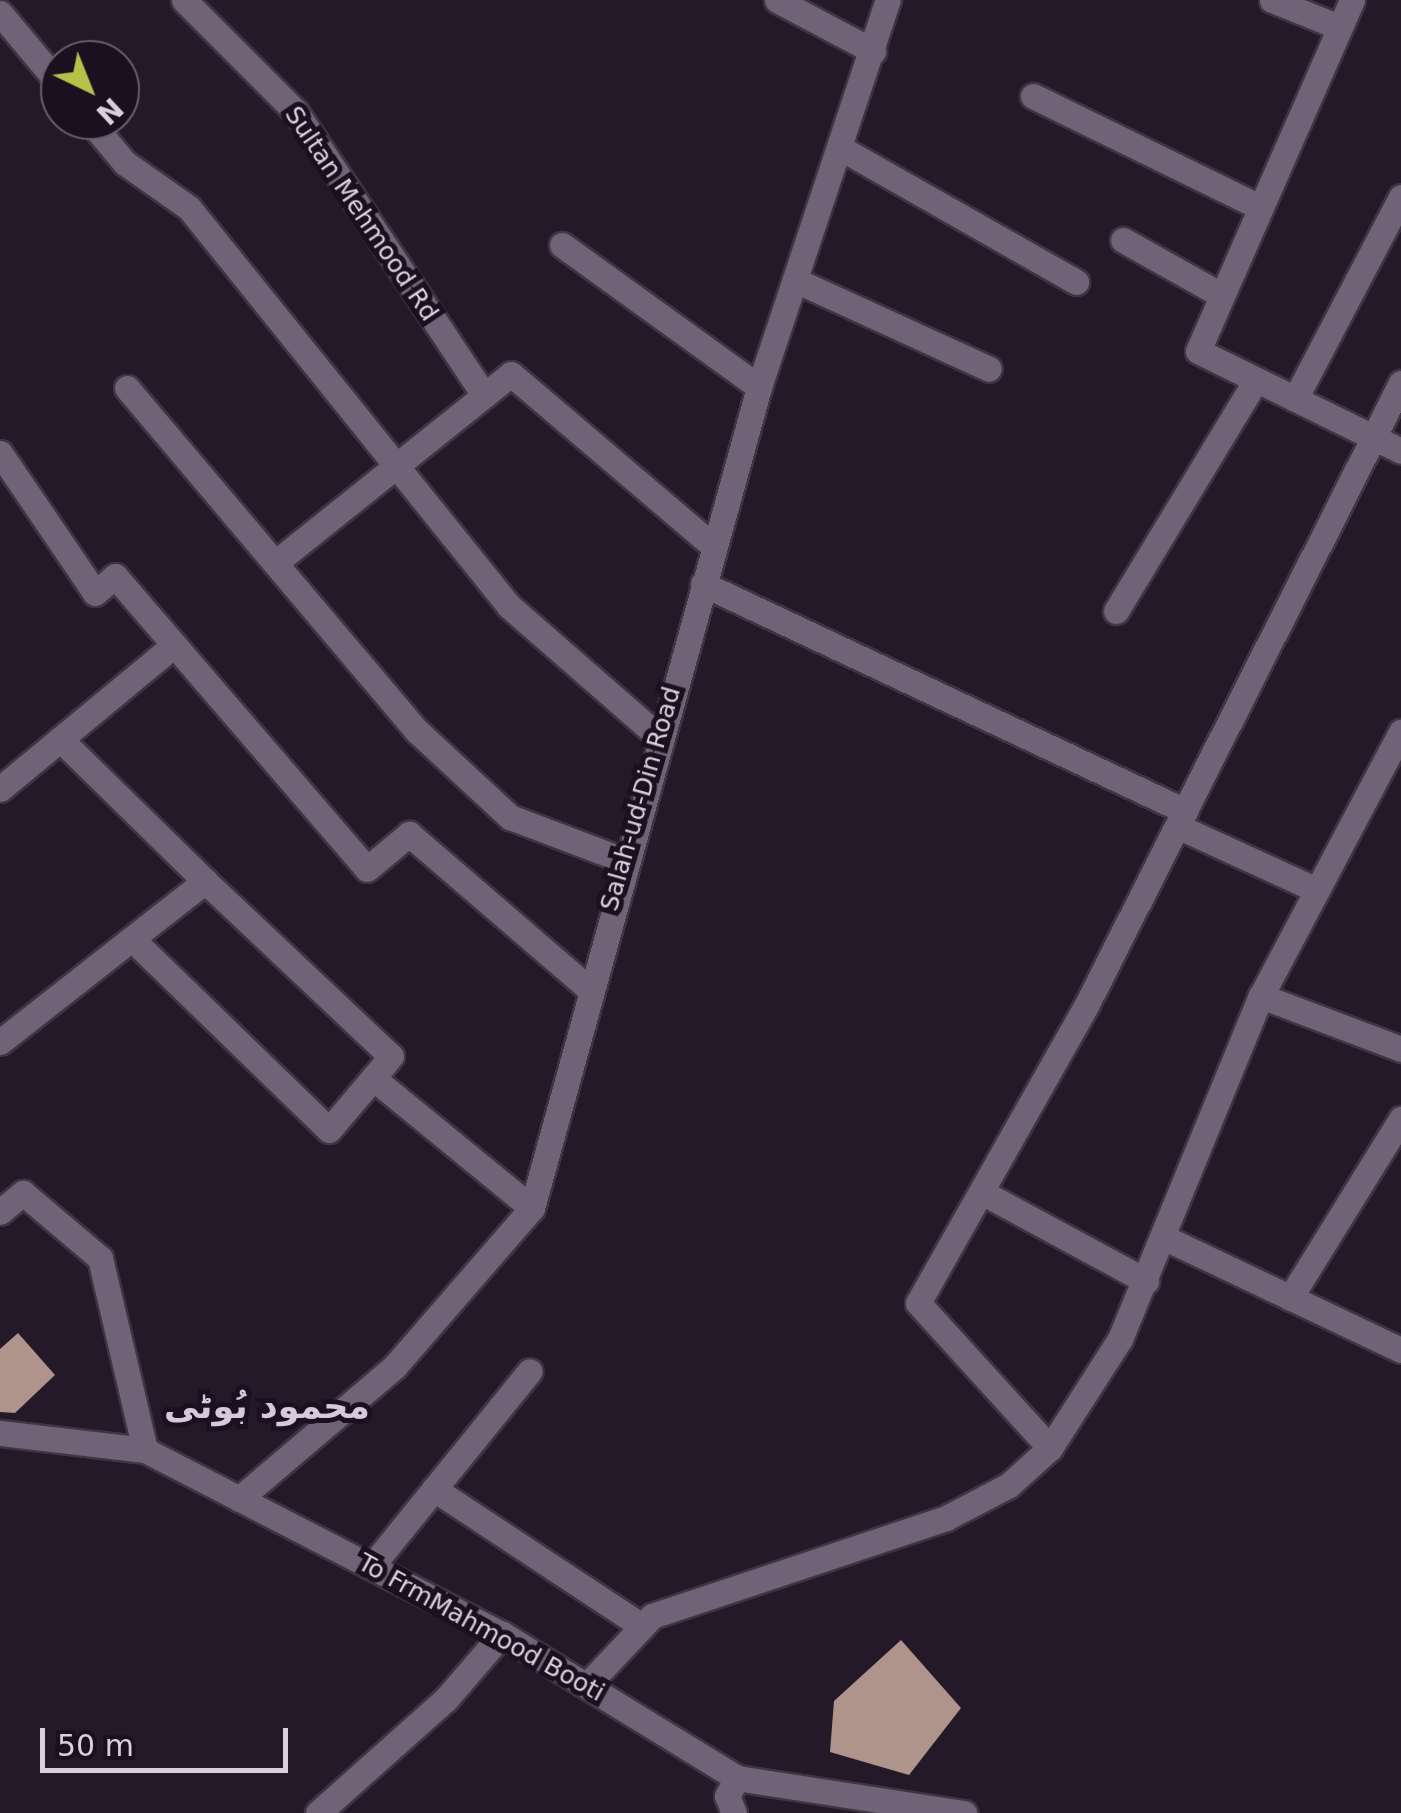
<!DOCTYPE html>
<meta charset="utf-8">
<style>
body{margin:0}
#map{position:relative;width:1401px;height:1813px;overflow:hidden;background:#241929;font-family:"DejaVu Sans",Vazirmatn,sans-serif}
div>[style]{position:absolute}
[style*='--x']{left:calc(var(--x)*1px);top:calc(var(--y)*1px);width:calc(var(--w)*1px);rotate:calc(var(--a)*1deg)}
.building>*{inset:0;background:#af948b}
.roads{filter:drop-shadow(2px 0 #3e3542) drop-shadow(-2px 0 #3e3542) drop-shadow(0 2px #3e3542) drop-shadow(0 -2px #3e3542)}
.minor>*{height:25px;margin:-12.5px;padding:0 12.5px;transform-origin:12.5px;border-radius:12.5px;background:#706377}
.tertiary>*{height:25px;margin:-12.5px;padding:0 12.5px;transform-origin:12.5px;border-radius:12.5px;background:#706377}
span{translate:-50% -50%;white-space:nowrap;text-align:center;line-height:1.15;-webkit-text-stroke:10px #1b1020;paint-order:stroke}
.street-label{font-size:25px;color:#d8d0db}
.district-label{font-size:35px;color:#d7c8df;font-weight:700}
.north{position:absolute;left:40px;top:40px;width:100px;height:100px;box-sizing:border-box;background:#1b1020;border:2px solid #675d6b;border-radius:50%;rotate:137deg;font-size:28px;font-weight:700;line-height:40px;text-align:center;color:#d8d0db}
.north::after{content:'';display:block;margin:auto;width:35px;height:45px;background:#b4c24a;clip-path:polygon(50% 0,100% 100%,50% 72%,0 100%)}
.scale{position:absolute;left:40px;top:1728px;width:248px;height:45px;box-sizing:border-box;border:5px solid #d8d0db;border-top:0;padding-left:12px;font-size:30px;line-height:35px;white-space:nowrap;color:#d8d0db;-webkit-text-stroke:8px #1b1020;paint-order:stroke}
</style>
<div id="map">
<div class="building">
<div style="clip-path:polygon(18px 1333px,55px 1375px,15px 1413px,0 1412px,0 1349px)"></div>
<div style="clip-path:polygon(901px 1640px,961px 1708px,909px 1775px,830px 1752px,834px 1701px)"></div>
</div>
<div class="roads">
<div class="minor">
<div style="--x:184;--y:0;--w:158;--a:45"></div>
<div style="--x:296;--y:112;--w:340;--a:56.4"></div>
<div style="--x:777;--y:0;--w:109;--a:28"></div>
<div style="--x:1272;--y:0;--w:72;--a:21.9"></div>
<div style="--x:1352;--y:0;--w:383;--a:113.7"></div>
<div style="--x:1198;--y:351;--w:226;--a:26.2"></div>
<div style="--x:0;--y:13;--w:94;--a:50.2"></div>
<div style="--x:1033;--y:96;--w:250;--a:26.1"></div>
<div style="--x:89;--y:120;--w:56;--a:50.1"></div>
<div style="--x:125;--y:163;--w:78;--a:35.1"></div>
<div style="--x:189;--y:208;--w:511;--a:51.2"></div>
<div style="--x:509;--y:606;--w:199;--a:41.1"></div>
<div style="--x:844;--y:150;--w:267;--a:29.6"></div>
<div style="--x:1123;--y:240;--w:112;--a:29.3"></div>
<div style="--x:562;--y:245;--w:243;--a:35.8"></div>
<div style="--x:795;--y:280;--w:213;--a:24.6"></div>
<div style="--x:127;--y:388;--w:449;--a:49.8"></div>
<div style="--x:417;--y:731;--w:127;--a:42.8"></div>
<div style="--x:510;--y:817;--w:121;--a:20.8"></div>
<div style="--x:1295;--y:399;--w:228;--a:-62.3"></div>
<div style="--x:0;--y:453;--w:169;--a:55.8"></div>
<div style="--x:95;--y:593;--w:26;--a:-40"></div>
<div style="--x:115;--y:576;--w:386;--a:49.3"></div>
<div style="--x:367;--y:869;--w:55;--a:-39.8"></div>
<div style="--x:409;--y:834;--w:235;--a:40.7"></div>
<div style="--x:275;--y:563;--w:302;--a:-38.7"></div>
<div style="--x:511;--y:374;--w:265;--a:40.4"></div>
<div style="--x:703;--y:584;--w:533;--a:25.22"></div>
<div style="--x:1116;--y:611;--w:270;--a:-58.8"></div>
<div style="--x:60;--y:739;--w:203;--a:44.4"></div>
<div style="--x:0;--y:789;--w:226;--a:-39.6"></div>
<div style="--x:1177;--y:826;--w:154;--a:24.6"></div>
<div style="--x:132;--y:939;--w:274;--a:44.1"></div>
<div style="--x:329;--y:1130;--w:68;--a:-49.8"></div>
<div style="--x:1261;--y:996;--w:299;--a:-62.1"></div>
<div style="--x:0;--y:1042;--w:261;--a:-38.1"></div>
<div style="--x:205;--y:881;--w:255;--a:43.3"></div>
<div style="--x:391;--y:1056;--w:28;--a:129"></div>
<div style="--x:373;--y:1078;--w:205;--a:39.3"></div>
<div style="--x:987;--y:1195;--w:181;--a:28.4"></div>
<div style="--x:0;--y:1212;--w:30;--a:-40"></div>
<div style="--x:23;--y:1193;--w:101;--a:40.2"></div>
<div style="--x:100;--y:1258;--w:197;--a:76.8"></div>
<div style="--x:1165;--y:1238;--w:261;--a:25.4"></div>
<div style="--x:1290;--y:1298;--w:211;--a:-58.2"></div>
<div style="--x:1050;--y:1448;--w:196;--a:-132.3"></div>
<div style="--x:918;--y:1303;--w:343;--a:-60.5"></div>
<div style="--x:1087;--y:1004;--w:696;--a:-63.18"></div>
<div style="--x:434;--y:1489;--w:247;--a:33.4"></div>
<div style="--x:371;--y:1567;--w:252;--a:-51"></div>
<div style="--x:588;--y:1684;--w:93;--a:-46.7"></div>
<div style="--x:652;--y:1616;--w:310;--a:-18.4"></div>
<div style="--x:946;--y:1518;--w:71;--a:-27.6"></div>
<div style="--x:1009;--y:1485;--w:55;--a:-42.1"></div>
<div style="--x:1050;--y:1448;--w:130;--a:-57.3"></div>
<div style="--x:1120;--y:1339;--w:371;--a:-67.7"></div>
<div style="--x:1261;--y:996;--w:150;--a:20.7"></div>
<div style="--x:318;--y:1813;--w:171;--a:-41.7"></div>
<div style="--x:446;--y:1699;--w:86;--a:-49.3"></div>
<div style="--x:734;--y:1813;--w:18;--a:-112"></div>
<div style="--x:727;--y:1796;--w:21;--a:-61"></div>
</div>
<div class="tertiary">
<div style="--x:0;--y:1433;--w:146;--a:6.7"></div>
<div style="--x:145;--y:1450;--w:402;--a:27.3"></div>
<div style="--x:502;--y:1634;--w:276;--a:31.5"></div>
<div style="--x:737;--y:1778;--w:230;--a:8.8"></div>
<div style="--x:239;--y:1499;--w:205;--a:-40.4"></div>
<div style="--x:395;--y:1366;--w:209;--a:-49.1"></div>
<div style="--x:532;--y:1208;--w:852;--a:-74.54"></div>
<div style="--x:759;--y:387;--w:408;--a:-71.6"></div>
</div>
</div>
<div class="street-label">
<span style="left:361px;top:214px;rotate:56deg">Sultan Mehmood Rd</span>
<span style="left:641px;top:799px;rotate:-74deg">Salah-ud-Din Road</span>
<span style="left:481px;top:1628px;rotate:29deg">To FrmMahmood Booti</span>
</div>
<div class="district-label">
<span style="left:267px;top:1406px">محمود بُوٹی</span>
</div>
<div class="north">N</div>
<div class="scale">50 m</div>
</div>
